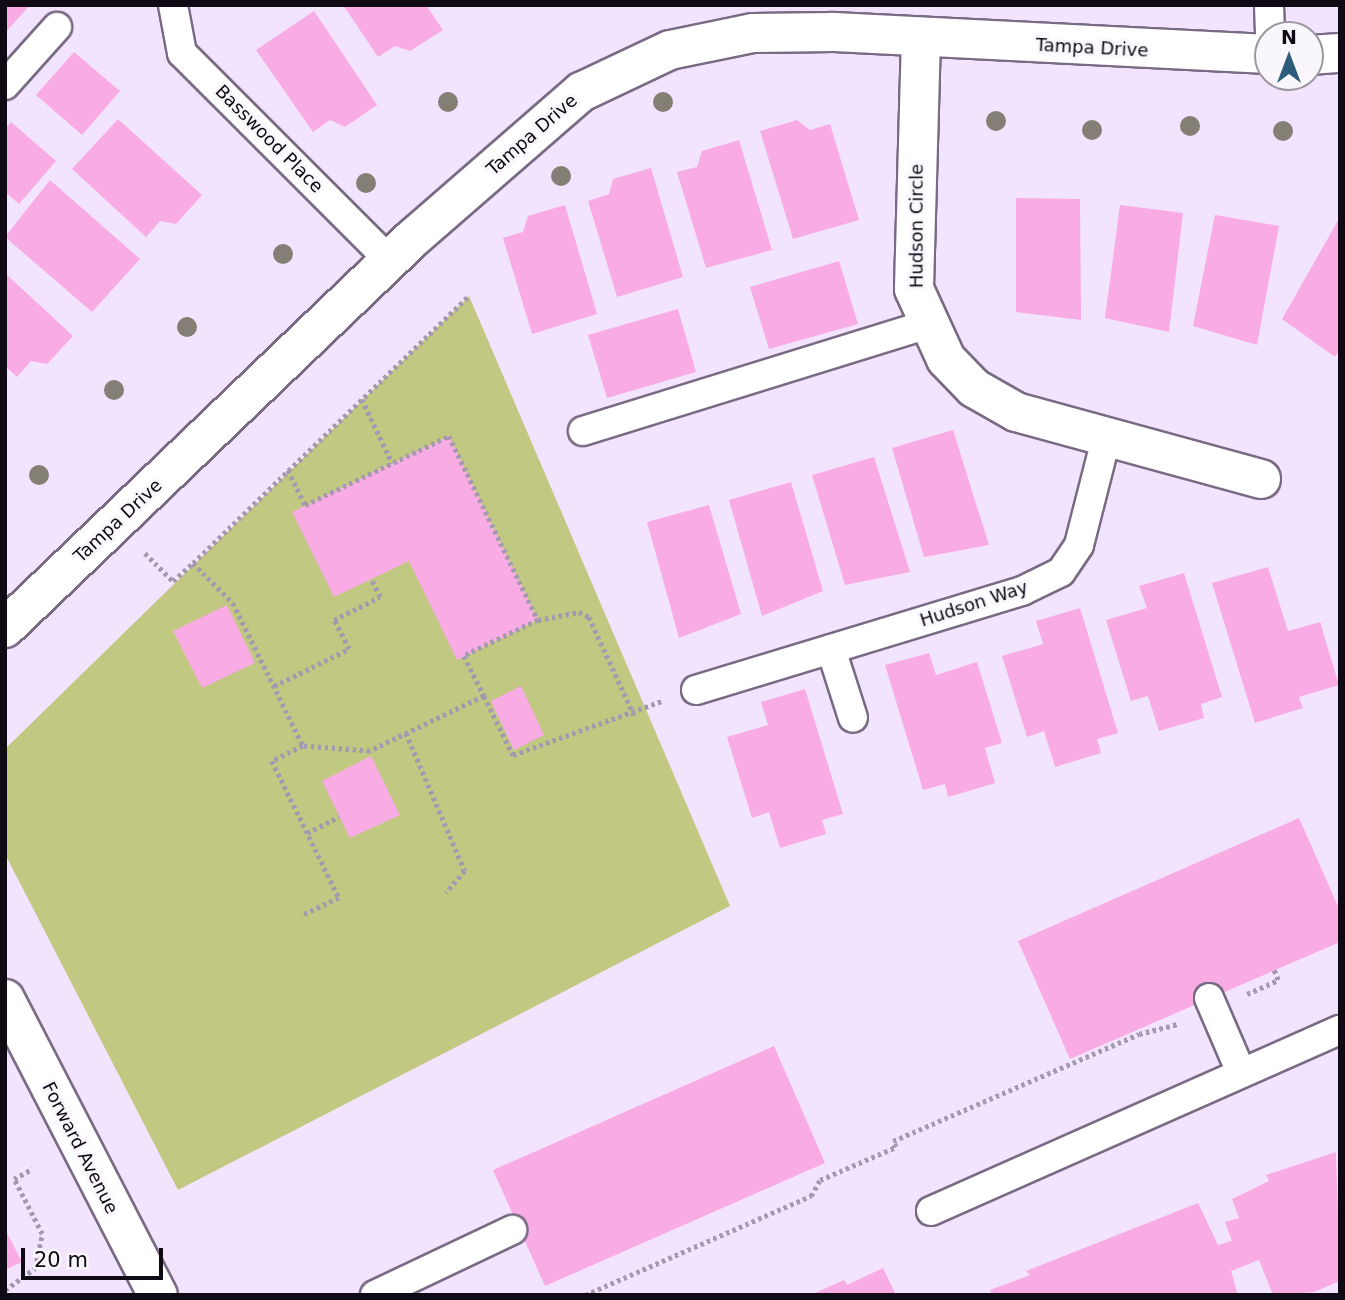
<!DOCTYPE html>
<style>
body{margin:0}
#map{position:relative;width:1345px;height:1300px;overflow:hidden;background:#f2e4ff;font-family:"DejaVu Sans",sans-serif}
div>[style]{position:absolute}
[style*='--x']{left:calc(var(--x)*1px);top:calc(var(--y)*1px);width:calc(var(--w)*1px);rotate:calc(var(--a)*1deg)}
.green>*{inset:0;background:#c0c881}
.building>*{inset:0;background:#f9abe4}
.path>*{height:4.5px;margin-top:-2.25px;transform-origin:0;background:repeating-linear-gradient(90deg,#a499ae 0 3.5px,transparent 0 7px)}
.roads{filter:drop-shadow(2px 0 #786b83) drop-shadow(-2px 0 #786b83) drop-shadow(0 2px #786b83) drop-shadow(0 -2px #786b83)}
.service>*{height:28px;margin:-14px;padding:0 14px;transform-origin:14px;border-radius:14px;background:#fff}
.minor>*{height:38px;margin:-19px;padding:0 19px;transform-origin:19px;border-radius:19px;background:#fff}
.trees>*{width:20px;height:20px;margin:-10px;border-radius:50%;background:#837f75}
span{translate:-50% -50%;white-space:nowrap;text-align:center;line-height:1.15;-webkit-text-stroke:6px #f9f7fc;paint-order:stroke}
.street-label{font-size:18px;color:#0f0a13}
.frame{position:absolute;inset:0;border:7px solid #0f0a13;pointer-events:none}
.north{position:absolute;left:1254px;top:21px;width:70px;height:70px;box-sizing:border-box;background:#f9f7fc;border:2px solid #9b989f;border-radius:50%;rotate:0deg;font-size:19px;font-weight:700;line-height:28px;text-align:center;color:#0f0a13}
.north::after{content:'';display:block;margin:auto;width:24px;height:32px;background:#2e5c7b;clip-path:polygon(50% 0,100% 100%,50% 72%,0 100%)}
.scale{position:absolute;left:21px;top:1248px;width:142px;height:32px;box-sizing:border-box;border:4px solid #0f0a13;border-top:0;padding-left:9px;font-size:21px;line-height:24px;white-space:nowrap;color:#0f0a13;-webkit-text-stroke:5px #f9f7fc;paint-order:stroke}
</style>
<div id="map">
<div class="green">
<div style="clip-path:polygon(469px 296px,730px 906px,178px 1190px,5px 854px,5px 749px)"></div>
</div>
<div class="building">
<div style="clip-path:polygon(5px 5px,30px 5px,5px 33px)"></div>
<div style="clip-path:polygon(343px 5px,426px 5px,443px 30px,410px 51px,395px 46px,378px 57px)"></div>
<div style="clip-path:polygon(314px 11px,377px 105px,345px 127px,330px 120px,313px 132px,256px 50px)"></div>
<div style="clip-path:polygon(74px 52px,120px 91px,82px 135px,36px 95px)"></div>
<div style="clip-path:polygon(118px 119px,202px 195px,176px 224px,160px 221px,146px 237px,72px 169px)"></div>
<div style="clip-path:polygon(797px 120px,810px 130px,830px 124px,859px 220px,793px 239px,760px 131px)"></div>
<div style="clip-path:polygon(11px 122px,56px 161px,19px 204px,5px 192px,5px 129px)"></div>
<div style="clip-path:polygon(739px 140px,772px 250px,706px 268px,677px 172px,697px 167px,702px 151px)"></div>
<div style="clip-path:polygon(651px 168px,683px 277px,617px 297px,588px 201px,609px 194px,613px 179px)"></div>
<div style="clip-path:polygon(50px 180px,140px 259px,92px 312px,5px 237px)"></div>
<div style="clip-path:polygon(1016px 198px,1080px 199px,1081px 320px,1016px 312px)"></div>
<div style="clip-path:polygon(565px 205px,597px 314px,532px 334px,503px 238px,523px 232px,528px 216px)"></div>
<div style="clip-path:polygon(1120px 205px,1183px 213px,1169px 332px,1105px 318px)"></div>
<div style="clip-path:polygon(1215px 215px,1279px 226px,1257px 345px,1193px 326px)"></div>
<div style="clip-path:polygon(1340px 217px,1340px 349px,1335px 357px,1282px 319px)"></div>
<div style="clip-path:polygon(839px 261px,858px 324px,769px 349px,750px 287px)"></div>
<div style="clip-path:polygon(5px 273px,73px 336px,47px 364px,31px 361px,17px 377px,5px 366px)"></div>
<div style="clip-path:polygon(678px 309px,696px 372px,607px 398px,588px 335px)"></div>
<div style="clip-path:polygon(953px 430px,989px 545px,924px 557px,892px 448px)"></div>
<div style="clip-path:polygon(449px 436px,538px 620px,457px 660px,409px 561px,334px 597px,292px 512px)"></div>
<div style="clip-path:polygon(874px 457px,910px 572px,845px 585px,812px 475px)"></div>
<div style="clip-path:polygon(791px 482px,823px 591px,762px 616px,729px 500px)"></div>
<div style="clip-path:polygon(709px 505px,741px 614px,679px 638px,647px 522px)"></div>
<div style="clip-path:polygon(1268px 567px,1288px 631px,1320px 622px,1339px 685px,1299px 697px,1303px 708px,1255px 723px,1212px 583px)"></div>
<div style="clip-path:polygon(1184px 573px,1222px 697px,1201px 704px,1204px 718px,1159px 731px,1148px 696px,1131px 701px,1106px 620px,1147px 608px,1139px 586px)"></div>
<div style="clip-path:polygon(227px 605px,255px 663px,202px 688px,173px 631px)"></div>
<div style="clip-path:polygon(1080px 608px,1118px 733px,1097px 739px,1101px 753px,1055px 767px,1044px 731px,1027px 737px,1002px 656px,1043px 644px,1036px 621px)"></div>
<div style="clip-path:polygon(929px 653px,936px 675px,977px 662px,1002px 743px,985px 748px,995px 783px,948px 797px,945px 784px,923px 790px,885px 665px)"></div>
<div style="clip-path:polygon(521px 686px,544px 735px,514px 750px,491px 701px)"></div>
<div style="clip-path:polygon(805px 689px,843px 814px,822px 820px,826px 834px,780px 848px,769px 812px,752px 818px,727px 737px,768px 725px,761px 702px)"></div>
<div style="clip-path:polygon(371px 756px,400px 815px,350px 838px,322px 781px)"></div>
<div style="clip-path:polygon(1299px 818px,1340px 911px,1340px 942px,1070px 1059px,1018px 941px)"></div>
<div style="clip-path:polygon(774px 1046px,825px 1163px,545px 1286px,493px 1170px)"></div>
<div style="clip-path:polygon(1336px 1152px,1340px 1281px,1314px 1292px,1273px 1295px,1259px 1260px,1231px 1271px,1238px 1295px,992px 1295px,990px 1290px,1030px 1275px,1026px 1271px,1198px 1203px,1218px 1245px,1232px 1241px,1225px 1222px,1239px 1218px,1232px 1199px,1269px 1181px,1266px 1175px)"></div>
<div style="clip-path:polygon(5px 1229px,22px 1262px,5px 1270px)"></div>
<div style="clip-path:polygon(883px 1268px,896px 1295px,815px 1293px,844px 1280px,847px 1285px)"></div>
</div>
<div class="path">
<div style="--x:362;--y:399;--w:71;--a:64.9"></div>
<div style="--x:288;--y:470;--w:39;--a:64"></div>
<div style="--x:305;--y:505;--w:160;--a:-25.6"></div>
<div style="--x:449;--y:436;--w:204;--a:64.2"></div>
<div style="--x:538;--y:620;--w:82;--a:154.1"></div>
<div style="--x:464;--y:656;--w:45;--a:63.4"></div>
<div style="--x:484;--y:696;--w:127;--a:154.2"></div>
<div style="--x:370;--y:751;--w:67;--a:-175.7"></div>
<div style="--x:145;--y:553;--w:40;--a:45"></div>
<div style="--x:173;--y:581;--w:27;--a:-42"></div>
<div style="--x:193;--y:563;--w:57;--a:45"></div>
<div style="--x:233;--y:603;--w:159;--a:63.9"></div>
<div style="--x:303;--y:746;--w:34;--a:154"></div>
<div style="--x:272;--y:761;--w:153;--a:63.9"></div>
<div style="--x:339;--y:898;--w:42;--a:154.7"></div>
<div style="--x:193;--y:563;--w:384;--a:-44.1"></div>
<div style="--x:538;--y:620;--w:42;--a:-11"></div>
<div style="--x:579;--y:612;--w:11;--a:27"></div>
<div style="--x:589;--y:617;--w:108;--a:65.3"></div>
<div style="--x:274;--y:686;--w:84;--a:-26.3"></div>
<div style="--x:349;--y:649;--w:33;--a:-117"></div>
<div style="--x:334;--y:620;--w:51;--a:-26.6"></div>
<div style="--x:380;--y:597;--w:20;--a:-117"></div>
<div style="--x:484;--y:696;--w:66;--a:63.8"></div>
<div style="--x:513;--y:755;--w:158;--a:-19.9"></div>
<div style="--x:406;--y:733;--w:150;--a:66.9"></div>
<div style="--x:465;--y:871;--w:29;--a:131"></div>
<div style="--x:307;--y:833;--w:36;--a:-27"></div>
<div style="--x:1247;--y:994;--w:34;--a:-24"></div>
<div style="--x:1278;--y:980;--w:11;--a:-112"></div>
<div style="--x:5;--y:1290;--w:37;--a:-36"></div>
<div style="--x:35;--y:1268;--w:35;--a:-78"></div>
<div style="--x:42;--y:1234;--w:62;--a:-117"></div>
<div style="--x:14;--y:1179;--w:21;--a:-29"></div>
<div style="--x:585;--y:1295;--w:247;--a:-23.7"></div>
<div style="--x:811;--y:1196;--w:18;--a:-61"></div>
<div style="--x:820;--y:1180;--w:83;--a:-23.5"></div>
<div style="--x:896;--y:1147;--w:7;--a:-117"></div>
<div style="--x:893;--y:1141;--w:268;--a:-23.5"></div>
<div style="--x:1139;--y:1034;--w:40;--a:-14.4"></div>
</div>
<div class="roads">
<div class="service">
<div style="--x:173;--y:5;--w:49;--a:79.4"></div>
<div style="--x:182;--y:53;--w:294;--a:45"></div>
<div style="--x:1269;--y:5;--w:30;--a:88"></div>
<div style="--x:5;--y:85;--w:78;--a:-48.1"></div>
<div style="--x:583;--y:431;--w:359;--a:-17.2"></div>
<div style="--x:831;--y:649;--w:72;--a:72.3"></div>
<div style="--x:696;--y:690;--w:341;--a:-16.9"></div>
<div style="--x:1022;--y:591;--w:43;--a:-26"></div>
<div style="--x:1061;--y:572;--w:32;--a:-56"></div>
<div style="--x:1079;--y:545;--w:109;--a:-75.7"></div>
<div style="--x:1209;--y:998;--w:78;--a:66.7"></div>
<div style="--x:931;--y:1211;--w:447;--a:-23.9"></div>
<div style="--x:375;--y:1295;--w:152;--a:-25.4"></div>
</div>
<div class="minor">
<div style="--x:921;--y:37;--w:252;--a:91.6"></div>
<div style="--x:914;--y:289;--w:77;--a:65.4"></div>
<div style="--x:946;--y:359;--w:40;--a:46"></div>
<div style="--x:974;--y:388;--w:48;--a:29.7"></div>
<div style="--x:1016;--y:412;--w:254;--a:15.3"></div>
<div style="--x:1310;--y:55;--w:30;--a:-4"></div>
<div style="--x:5;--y:628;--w:564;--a:-43.71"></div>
<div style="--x:413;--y:238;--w:223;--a:-41"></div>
<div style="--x:581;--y:92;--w:98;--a:-25.3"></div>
<div style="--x:670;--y:50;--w:85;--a:-11.6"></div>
<div style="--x:753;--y:33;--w:81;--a:-0.7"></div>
<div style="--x:834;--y:32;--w:435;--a:2.9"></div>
<div style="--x:5;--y:999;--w:333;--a:62.7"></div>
</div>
</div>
<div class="trees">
<div style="left:448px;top:102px"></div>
<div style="left:663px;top:102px"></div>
<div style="left:996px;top:121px"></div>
<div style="left:1190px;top:126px"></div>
<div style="left:1092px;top:130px"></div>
<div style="left:1283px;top:131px"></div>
<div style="left:561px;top:176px"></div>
<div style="left:366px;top:183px"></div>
<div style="left:283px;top:254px"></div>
<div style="left:187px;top:327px"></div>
<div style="left:114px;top:390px"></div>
<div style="left:39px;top:475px"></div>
</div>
<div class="street-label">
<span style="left:1092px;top:48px;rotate:3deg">Tampa Drive</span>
<span style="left:532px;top:135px;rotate:-41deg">Tampa Drive</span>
<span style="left:269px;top:139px;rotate:45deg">Basswood Place</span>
<span style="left:917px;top:226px;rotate:-90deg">Hudson Circle</span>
<span style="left:118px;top:521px;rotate:-43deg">Tampa Drive</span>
<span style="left:974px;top:604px;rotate:-18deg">Hudson Way</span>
<span style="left:80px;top:1148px;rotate:63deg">Forward Avenue</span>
</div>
<div class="frame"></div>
<div class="north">N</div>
<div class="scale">20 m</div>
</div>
